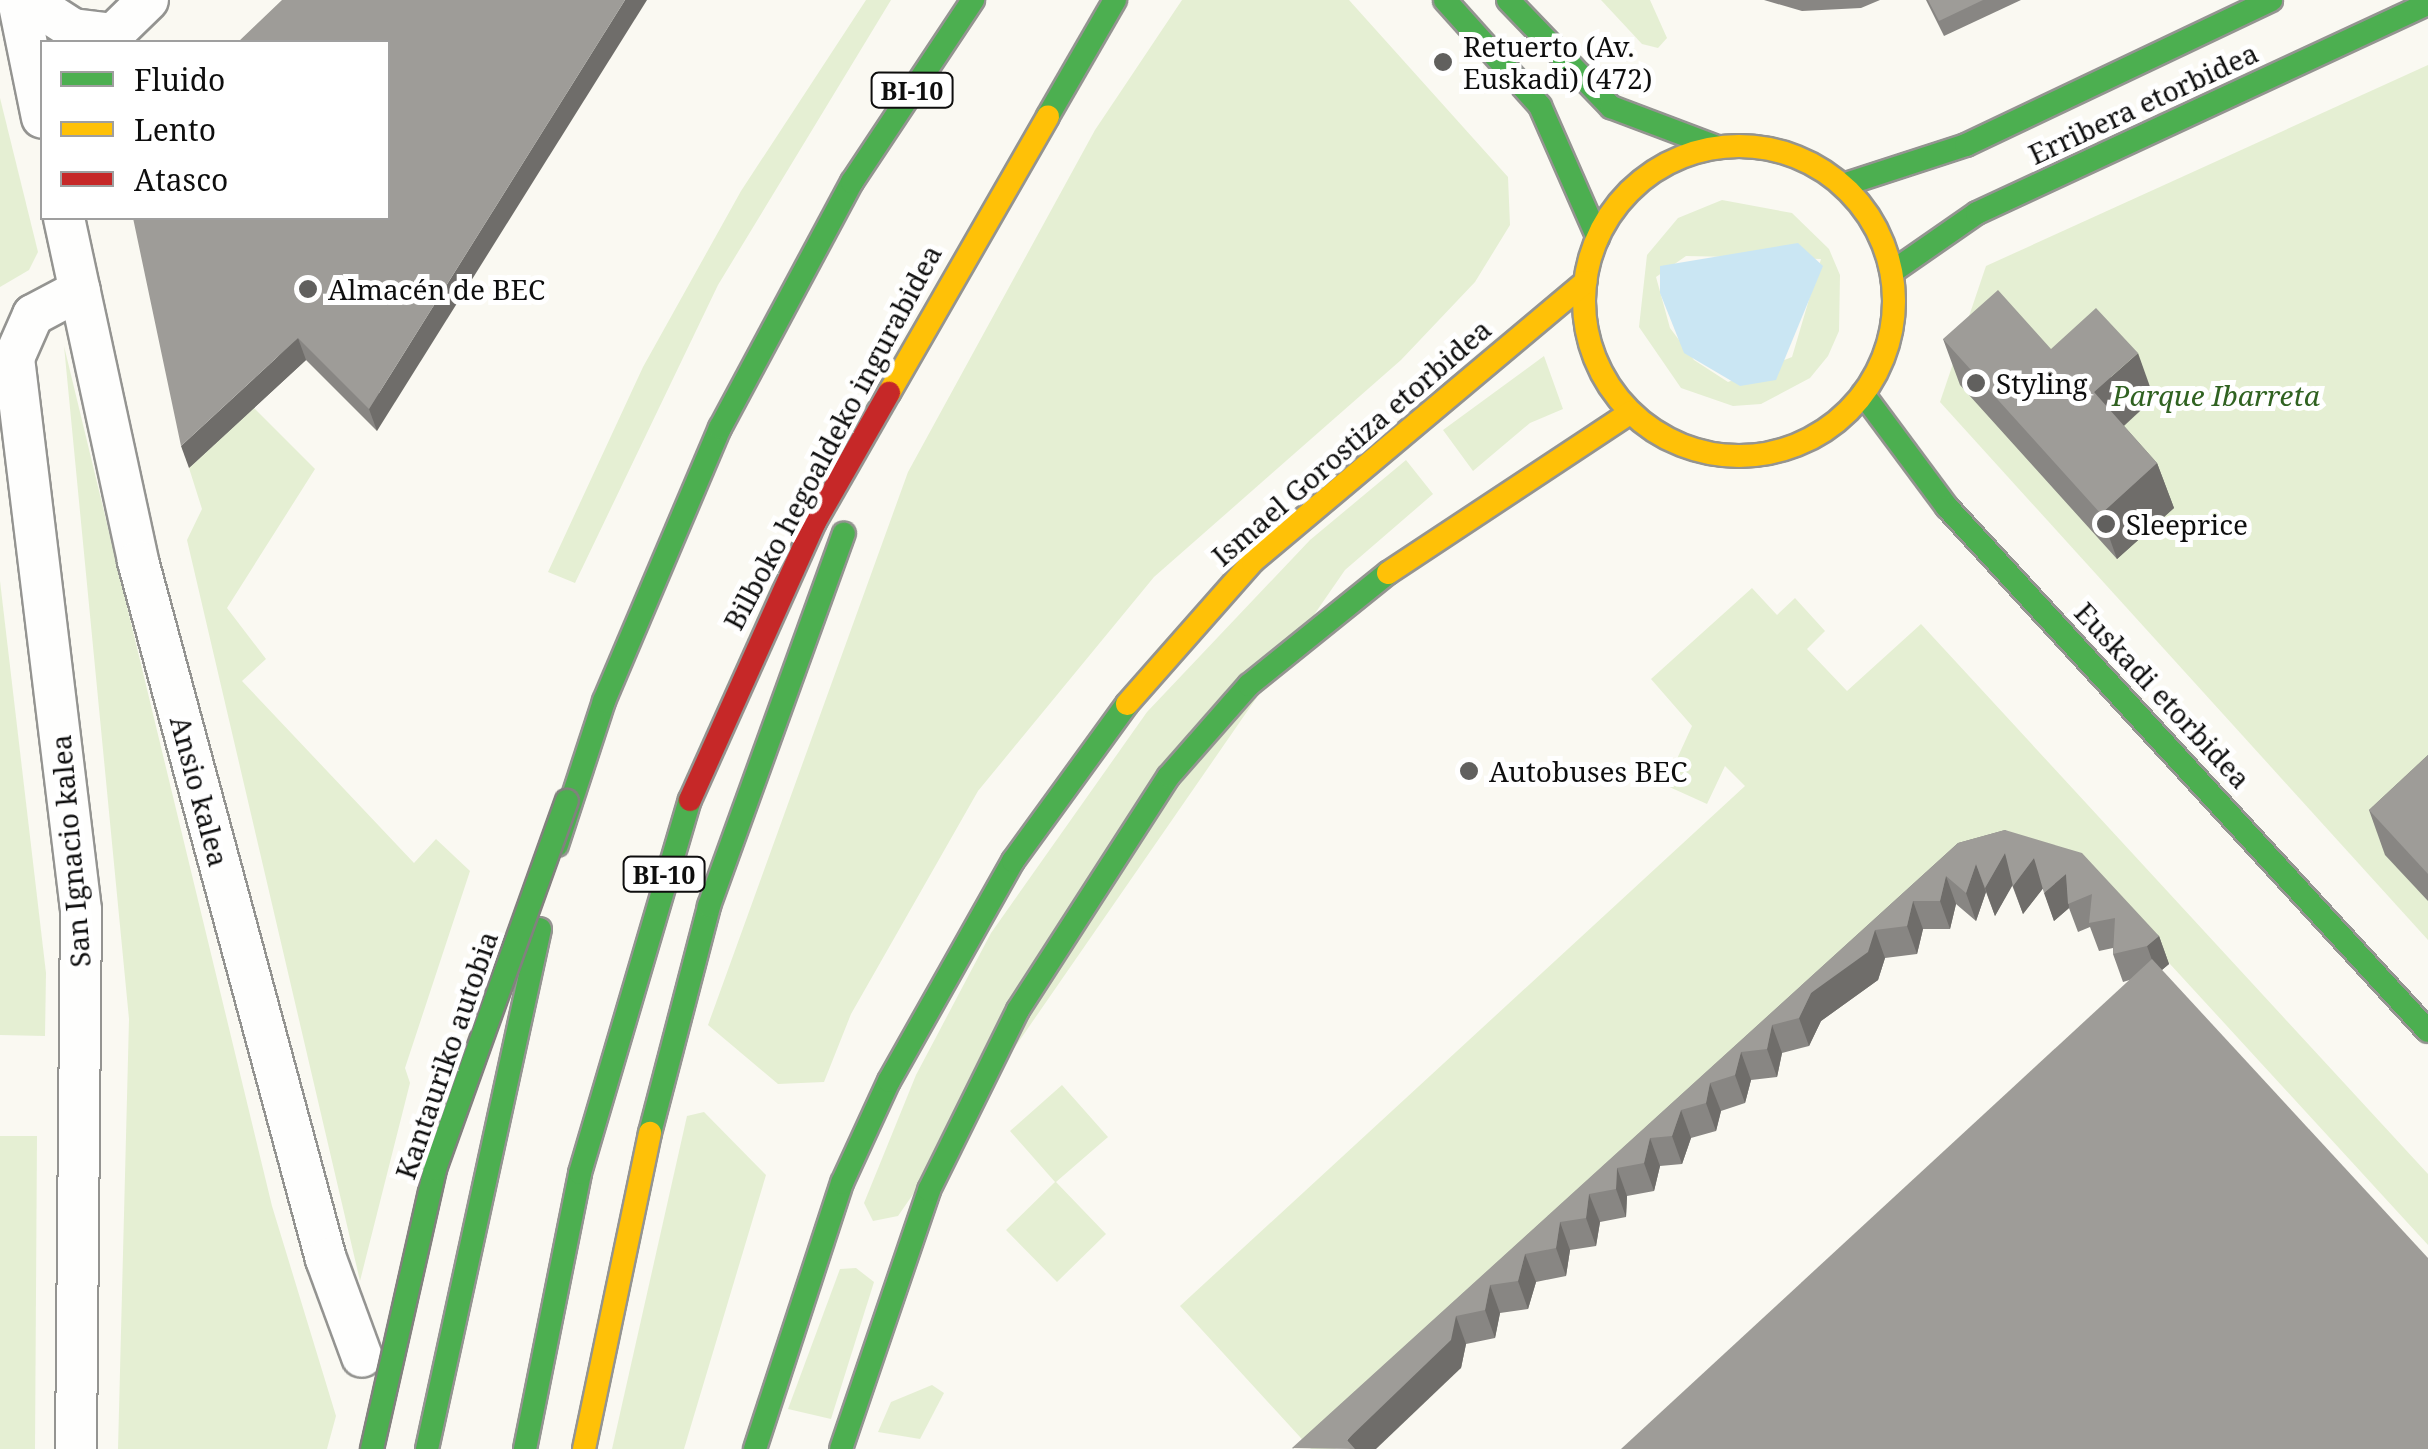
<!DOCTYPE html>
<meta charset="utf-8">
<style>
body{margin:0}
#map{position:relative;width:2428px;height:1449px;overflow:hidden;background:#faf9f2;font-family:"Noto Serif",serif}
div>[style]{position:absolute}
[style*='--x']{left:calc(var(--x)*1px);top:calc(var(--y)*1px);width:calc(var(--w)*1px);rotate:calc(var(--a)*1deg)}
.green>*{inset:0;background:#e5efd3}
.water>*{inset:0;background:#cae6f3}
.roads{filter:drop-shadow(2px 0 #949491) drop-shadow(-2px 0 #949491) drop-shadow(0 2px #949491) drop-shadow(0 -2px #949491)}
.street>*{height:40px;margin:-20px;padding:0 20px;transform-origin:20px;border-radius:20px;background:#fefefd}
.fast>*{height:22px;margin:-11px;padding:0 11px;transform-origin:11px;border-radius:11px;background:#4caf50}
.slow>*{height:22px;margin:-11px;padding:0 11px;transform-origin:11px;border-radius:11px;background:#ffc107}
.slow>.ring{margin:-11px;padding:0;box-sizing:content-box;background:none;border:22px solid #ffc107;border-radius:50%}
.jam>*{height:22px;margin:-11px;padding:0 11px;transform-origin:11px;border-radius:11px;background:#c62828}
.bridges{filter:drop-shadow(2px 0 #82817e) drop-shadow(-2px 0 #82817e) drop-shadow(0 2px #82817e) drop-shadow(0 -2px #82817e)}
.fast-bridge>*{height:22px;margin:-11px;padding:0 11px;transform-origin:11px;border-radius:11px;background:#4caf50}
.wall>*{inset:0;background:#888683}
.shaded-wall>*{inset:0;background:#6f6d6a}
.building>*{inset:0;background:#9e9c98}
.dots>*{width:28px;height:28px;translate:-50% -50%;box-sizing:border-box;border:5px solid #fff;border-radius:50%}
span{translate:-50% -50%;white-space:nowrap;text-align:center;line-height:1.15;-webkit-text-stroke:10px #fff;paint-order:stroke}
.shield-label span{padding:2px 8px;background:#fff;border:2px solid;border-radius:8px;-webkit-text-stroke-width:0}
.shield-label{font-size:25px;color:#0e0e0e;font-weight:700}
.poi-label{font-size:28px;color:#0e0e0e}
.left{translate:0 -50%;text-align:left}
.street-label{font-size:28px;color:#0e0e0e}
.park-label{font-size:28px;color:#306221;font-style:italic}
.legend{position:absolute;left:40px;top:40px;width:350px;height:180px;box-sizing:border-box;background:#fff;border:2px solid #9f9f9f;margin:0;padding:12px 18px;list-style:none;font-size:30px;color:#0e0e0e}
.legend li{display:flex;align-items:center;gap:20px;height:50px}
.legend b{width:50px;border:2px solid #9f9f9f}
</style>
<div id="map">
<div class="green">
<div style="clip-path:polygon(866px 0,891px 0,718px 285px,575px 583px,548px 572px,643px 367px,741px 191px)"></div>
<div style="clip-path:polygon(1182px 0,1349px 0,1508px 177px,1510px 225px,1475px 282px,1401px 360px,1154px 577px,978px 791px,851px 1014px,824px 1082px,778px 1084px,708px 1025px,908px 472px,1095px 130px)"></div>
<div style="clip-path:polygon(1601px 0,1650px 0,1667px 38px,1658px 48px,1642px 44px)"></div>
<div style="clip-path:polygon(2428px 65px,2428px 940px,1940px 402px,1986px 266px)"></div>
<div style="clip-path:polygon(0 98px,38px 252px,29px 270px,0 287px)"></div>
<div style="clip-path:polygon(evenodd,1722px 200px,1792px 213px,1829px 249px,1840px 275px,1839px 331px,1828px 356px,1810px 378px,1761px 404px,1733px 406px,1681px 388px,1639px 327px,1647px 255px,1678px 218px,1722px 200px,1686px 256px,1821px 259px,1792px 357px,1728px 382px,1694px 360px,1670px 328px,1656px 277px,1686px 256px)"></div>
<div style="clip-path:polygon(64px 346px,272px 1206px,336px 1416px,327px 1449px,118px 1449px,129px 1019px)"></div>
<div style="clip-path:polygon(1544px 356px,1563px 409px,1530px 423px,1473px 471px,1443px 430px)"></div>
<div style="clip-path:polygon(254px 408px,315px 469px,227px 608px,266px 659px,242px 681px,414px 863px,436px 839px,470px 871px,405px 1068px,410px 1083px,360px 1281px,187px 540px,202px 509px,189px 468px)"></div>
<div style="clip-path:polygon(1406px 460px,1433px 494px,1345px 570px,898px 1216px,873px 1221px,864px 1203px,916px 1075px,991px 933px,1147px 712px,1310px 540px)"></div>
<div style="clip-path:polygon(0 581px,46px 973px,45px 1036px,0 1035px)"></div>
<div style="clip-path:polygon(1752px 588px,1777px 615px,1795px 598px,1825px 631px,1807px 649px,1847px 691px,1921px 624px,2428px 1174px,2428px 1245px,2114px 903px,2070px 870px,1943px 890px,1335px 1449px,1311px 1449px,1180px 1306px,1745px 786px,1725px 766px,1707px 804px,1665px 785px,1692px 726px,1651px 679px)"></div>
<div style="clip-path:polygon(1062px 1085px,1108px 1137px,1056px 1182px,1106px 1234px,1057px 1282px,1006px 1230px,1055px 1182px,1010px 1131px)"></div>
<div style="clip-path:polygon(704px 1112px,766px 1175px,684px 1449px,612px 1449px,687px 1116px)"></div>
<div style="clip-path:polygon(0 1136px,37px 1136px,35px 1449px,0 1449px)"></div>
<div style="clip-path:polygon(840px 1269px,856px 1268px,874px 1282px,831px 1419px,788px 1409px)"></div>
<div style="clip-path:polygon(932px 1385px,944px 1393px,920px 1439px,878px 1432px,891px 1402px)"></div>
</div>
<div class="water">
<div style="clip-path:polygon(1798px 243px,1823px 266px,1776px 380px,1740px 386px,1684px 353px,1660px 293px,1660px 266px)"></div>
</div>
<div class="roads">
<div class="street">
<div style="--x:18;--y:0;--w:120;--a:78.5"></div>
<div style="--x:28;--y:0;--w:54;--a:32.8"></div>
<div style="--x:73;--y:29;--w:41;--a:7"></div>
<div style="--x:105;--y:42;--w:60;--a:-44.3"></div>
<div style="--x:64;--y:218;--w:351;--a:77.8"></div>
<div style="--x:138;--y:561;--w:723;--a:74.93"></div>
<div style="--x:326;--y:1259;--w:104;--a:69.8"></div>
<div style="--x:76;--y:1449;--w:539;--a:-89.47"></div>
<div style="--x:81;--y:910;--w:556;--a:-96.92"></div>
<div style="--x:14;--y:358;--w:47;--a:-66.2"></div>
<div style="--x:33;--y:315;--w:53;--a:-28"></div>
</div>
<div class="fast">
<div style="--x:1445;--y:0;--w:142;--a:48.1"></div>
<div style="--x:1540;--y:106;--w:144;--a:66.3"></div>
<div style="--x:1508;--y:0;--w:149;--a:46.1"></div>
<div style="--x:1611;--y:107;--w:113;--a:20.7"></div>
<div style="--x:1048;--y:116;--w:134;--a:-60"></div>
<div style="--x:1843;--y:185;--w:129;--a:-18"></div>
<div style="--x:1966;--y:145;--w:338;--a:-25.4"></div>
<div style="--x:1892;--y:272;--w:103;--a:-34.8"></div>
<div style="--x:1977;--y:213;--w:497;--a:-24.9"></div>
<div style="--x:1863;--y:394;--w:141;--a:53.4"></div>
<div style="--x:1947;--y:507;--w:711;--a:47.45"></div>
<div style="--x:557;--y:845;--w:151;--a:-71.9"></div>
<div style="--x:604;--y:701;--w:297;--a:-67"></div>
<div style="--x:720;--y:428;--w:279;--a:-61.8"></div>
<div style="--x:852;--y:182;--w:219;--a:-56.4"></div>
<div style="--x:650;--y:1133;--w:235;--a:-75.4"></div>
<div style="--x:709;--y:906;--w:396;--a:-70.1"></div>
<div style="--x:427;--y:1449;--w:532;--a:-77.74"></div>
<div style="--x:525;--y:1449;--w:281;--a:-78.7"></div>
<div style="--x:580;--y:1173;--w:389;--a:-73.6"></div>
<div style="--x:755;--y:1449;--w:280;--a:-71.9"></div>
<div style="--x:842;--y:1183;--w:112;--a:-65.3"></div>
<div style="--x:889;--y:1081;--w:253;--a:-60.6"></div>
<div style="--x:1013;--y:861;--w:194;--a:-54"></div>
<div style="--x:841;--y:1449;--w:274;--a:-71.2"></div>
<div style="--x:929;--y:1190;--w:201;--a:-63.7"></div>
<div style="--x:1018;--y:1010;--w:278;--a:-57.2"></div>
<div style="--x:1169;--y:776;--w:121;--a:-48.7"></div>
<div style="--x:1249;--y:685;--w:179;--a:-38.9"></div>
</div>
<div class="slow">
<div class="ring" style="left:1584px;top:146px;width:288px;height:288px"></div>
<div style="--x:889;--y:393;--w:319;--a:-60.1"></div>
<div style="--x:1388;--y:573;--w:291;--a:-33.5"></div>
<div style="--x:1127;--y:704;--w:191;--a:-48.6"></div>
<div style="--x:1253;--y:561;--w:434;--a:-40"></div>
<div style="--x:584;--y:1449;--w:323;--a:-78.2"></div>
</div>
<div class="jam">
<div style="--x:690;--y:800;--w:305;--a:-65.8"></div>
<div style="--x:815;--y:522;--w:149;--a:-60.2"></div>
</div>
</div>
<div class="bridges">
<div class="fast-bridge">
<div style="--x:372;--y:1449;--w:287;--a:-77.3"></div>
<div style="--x:435;--y:1169;--w:391;--a:-70.3"></div>
</div>
</div>
<div class="wall">
<div style="clip-path:polygon(1764px 0,1880px 0,1861px 8px,1802px 11px)"></div>
<div style="clip-path:polygon(1926px 0,2021px 0,1944px 36px)"></div>
<div style="clip-path:polygon(388px 218px,377px 431px,306px 360px,189px 468px)"></div>
<div style="clip-path:polygon(1943px 339px,2051px 349px,2154px 398px,2124px 426px,2157px 463px,2174px 508px,2117px 559px,1960px 385px)"></div>
<div style="clip-path:polygon(2428px 755px,2428px 901px,2385px 855px,2369px 810px)"></div>
<div style="clip-path:polygon(2005px 830px,2159px 936px,2169px 964px,2162px 970px,2123px 982px,2113px 954px,2113px 948px,2099px 951px,2090px 927px,2078px 932px,2069px 908px,2054px 921px,2043px 888px,2023px 914px,2012px 885px,1995px 916px,1986px 892px,1976px 921px,1956px 904px,1950px 929px,1923px 929px,1917px 954px,1885px 958px,1878px 980px,1821px 1021px,1809px 1046px,1782px 1053px,1777px 1077px,1751px 1080px,1745px 1103px,1721px 1111px,1716px 1131px,1691px 1138px,1682px 1164px,1660px 1166px,1654px 1191px,1627px 1196px,1626px 1217px,1600px 1222px,1596px 1246px,1570px 1250px,1566px 1276px,1536px 1282px,1528px 1309px,1500px 1313px,1495px 1338px,1466px 1344px,1461px 1368px,1292px 1449px,1958px 843px)"></div>
</div>
<div class="shaded-wall">
<div style="clip-path:polygon(625px 0,647px 0,377px 431px,369px 409px)"></div>
<div style="clip-path:polygon(298px 338px,306px 360px,189px 468px,181px 446px)"></div>
<div style="clip-path:polygon(2138px 353px,2154px 398px,2110px 438px,2094px 392px)"></div>
<div style="clip-path:polygon(2157px 463px,2174px 508px,2117px 559px,2101px 514px)"></div>
<div style="clip-path:polygon(2005px 853px,2015px 881px,1995px 916px,1985px 888px)"></div>
<div style="clip-path:polygon(2034px 858px,2045px 886px,2023px 914px,2013px 886px)"></div>
<div style="clip-path:polygon(1976px 864px,1986px 892px,1976px 921px,1966px 893px)"></div>
<div style="clip-path:polygon(2066px 874px,2069px 908px,2054px 921px,2044px 893px)"></div>
<div style="clip-path:polygon(1946px 876px,1956px 904px,1950px 929px,1940px 901px)"></div>
<div style="clip-path:polygon(1913px 901px,1923px 929px,1917px 954px,1907px 926px)"></div>
<div style="clip-path:polygon(1875px 930px,1885px 958px,1878px 980px,1821px 1021px,1809px 1046px,1799px 1018px,1811px 993px)"></div>
<div style="clip-path:polygon(2159px 936px,2169px 964px,2157px 974px,2147px 946px)"></div>
<div style="clip-path:polygon(1772px 1025px,1782px 1053px,1777px 1077px,1767px 1049px)"></div>
<div style="clip-path:polygon(1741px 1052px,1751px 1080px,1745px 1103px,1735px 1075px)"></div>
<div style="clip-path:polygon(1710px 1083px,1721px 1111px,1716px 1131px,1706px 1103px)"></div>
<div style="clip-path:polygon(1681px 1110px,1691px 1138px,1682px 1164px,1672px 1136px)"></div>
<div style="clip-path:polygon(1650px 1138px,1660px 1166px,1654px 1191px,1644px 1163px)"></div>
<div style="clip-path:polygon(1617px 1168px,1627px 1196px,1626px 1217px,1616px 1189px)"></div>
<div style="clip-path:polygon(1589px 1194px,1600px 1222px,1596px 1246px,1586px 1218px)"></div>
<div style="clip-path:polygon(1560px 1222px,1570px 1250px,1566px 1276px,1556px 1248px)"></div>
<div style="clip-path:polygon(1525px 1254px,1536px 1282px,1528px 1309px,1518px 1281px)"></div>
<div style="clip-path:polygon(1490px 1285px,1500px 1313px,1495px 1338px,1485px 1310px)"></div>
<div style="clip-path:polygon(1456px 1316px,1466px 1344px,1461px 1368px,1376px 1449px,1350px 1449px,1347px 1440px)"></div>
</div>
<div class="building">
<div style="clip-path:polygon(282px 0,625px 0,369px 409px,298px 338px,181px 446px,133px 218px,388px 218px,388px 42px,238px 42px)"></div>
<div style="clip-path:polygon(1928px 0,1983px 0,1939px 21px)"></div>
<div style="clip-path:polygon(1998px 290px,2051px 349px,2096px 308px,2138px 353px,2094px 392px,2157px 463px,2101px 514px,1943px 339px)"></div>
<div style="clip-path:polygon(2428px 755px,2428px 874px,2369px 810px)"></div>
<div style="clip-path:polygon(2005px 830px,2082px 853px,2159px 936px,2147px 946px,2113px 954px,2115px 918px,2089px 923px,2092px 894px,2068px 904px,2066px 874px,2044px 893px,2034px 858px,2013px 886px,2005px 853px,1985px 888px,1976px 864px,1966px 893px,1946px 876px,1940px 901px,1913px 901px,1907px 926px,1875px 930px,1868px 952px,1811px 993px,1799px 1018px,1772px 1025px,1767px 1049px,1741px 1052px,1735px 1075px,1710px 1083px,1706px 1103px,1681px 1110px,1672px 1136px,1650px 1138px,1644px 1163px,1617px 1168px,1616px 1189px,1589px 1194px,1586px 1218px,1560px 1222px,1556px 1248px,1525px 1254px,1518px 1281px,1490px 1285px,1485px 1310px,1456px 1316px,1451px 1340px,1347px 1440px,1355px 1449px,1292px 1448px,1958px 843px)"></div>
<div style="clip-path:polygon(2152px 959px,2428px 1258px,2428px 1449px,1621px 1449px)"></div>
</div>
<div class="dots">
<div style="left:1443px;top:62px;background:#61605e"></div>
<div style="left:308px;top:289px;background:#61605e"></div>
<div style="left:1976px;top:383px;background:#61605e"></div>
<div style="left:2106px;top:524px;background:#61605e"></div>
<div style="left:1469px;top:771px;background:#61605e"></div>
</div>
<div class="shield-label">
<span style="left:912px;top:90px">BI-10</span>
<span style="left:664px;top:874px">BI-10</span>
</div>
<div class="poi-label">
<span class="left" style="left:1463px;top:62px">Retuerto (Av.<br>Euskadi) (472)</span>
<span class="left" style="left:328px;top:289px">Almacén de BEC</span>
<span class="left" style="left:1996px;top:383px">Styling</span>
<span class="left" style="left:2126px;top:524px">Sleeprice</span>
<span class="left" style="left:1489px;top:771px">Autobuses BEC</span>
</div>
<div class="street-label">
<span style="left:2143px;top:103px;rotate:-25deg">Erribera etorbidea</span>
<span style="left:832px;top:437px;rotate:-62deg">Bilboko hegoaldeko ingurabidea</span>
<span style="left:1351px;top:442px;rotate:-41deg">Ismael Gorostiza etorbidea</span>
<span style="left:2163px;top:695px;rotate:47deg">Euskadi etorbidea</span>
<span style="left:200px;top:791px;rotate:75deg">Ansio kalea</span>
<span style="left:70px;top:851px;rotate:-95deg">San Ignacio kalea</span>
<span style="left:446px;top:1055px;rotate:-71deg">Kantauriko autobia</span>
</div>
<div class="park-label">
<span style="left:2216px;top:395px">Parque Ibarreta</span>
</div>
<ul class="legend">
<li><b style="height:12px;background:#4caf50"></b>Fluido</li>
<li><b style="height:12px;background:#ffc107"></b>Lento</li>
<li><b style="height:12px;background:#c62828"></b>Atasco</li>
</ul>
</div>
